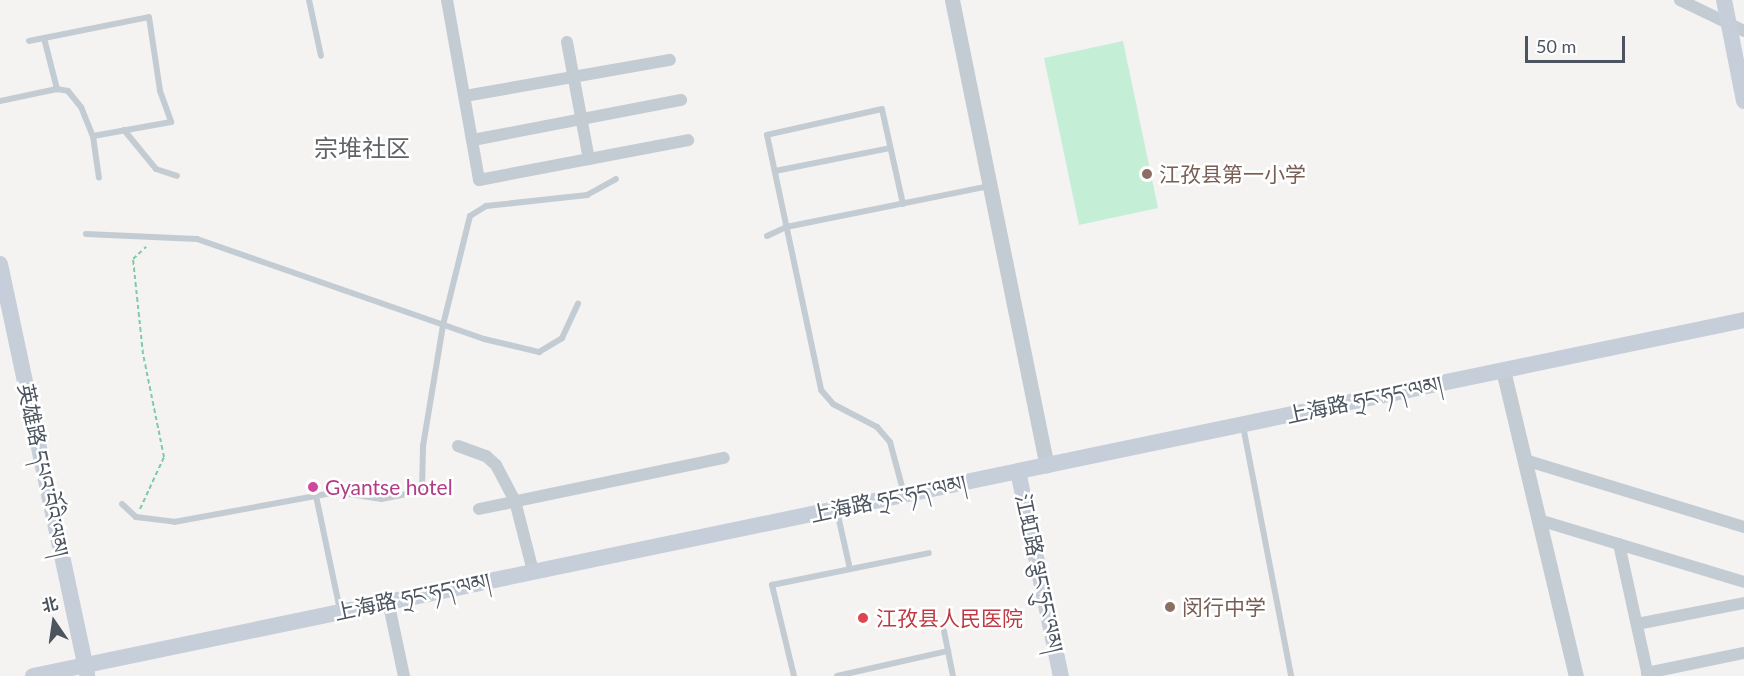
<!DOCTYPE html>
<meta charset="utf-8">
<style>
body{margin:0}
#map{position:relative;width:1744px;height:676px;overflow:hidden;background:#f4f3f2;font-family:Lato,"Noto Sans SC","Noto Serif Tibetan",sans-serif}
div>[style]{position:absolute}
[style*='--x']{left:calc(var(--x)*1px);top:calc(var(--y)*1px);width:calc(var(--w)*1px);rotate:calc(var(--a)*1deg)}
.green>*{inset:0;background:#c5eed7}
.path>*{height:2px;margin-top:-1px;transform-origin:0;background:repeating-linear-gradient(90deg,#7ecba9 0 4.5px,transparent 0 7.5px)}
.service>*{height:6px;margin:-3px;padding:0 3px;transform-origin:3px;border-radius:3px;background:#c4ccd3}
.minor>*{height:12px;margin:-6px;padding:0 6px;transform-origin:6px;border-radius:6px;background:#c4ccd3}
.tertiary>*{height:15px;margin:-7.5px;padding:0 7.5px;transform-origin:7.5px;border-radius:7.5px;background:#c4ccd3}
.secondary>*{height:16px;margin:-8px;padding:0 8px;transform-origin:8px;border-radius:8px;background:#c6ced9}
.dots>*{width:16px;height:16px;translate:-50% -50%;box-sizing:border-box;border:3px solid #fff;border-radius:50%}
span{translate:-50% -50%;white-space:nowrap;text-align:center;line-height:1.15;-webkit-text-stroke:5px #fff;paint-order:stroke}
.education-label{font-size:21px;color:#785e54}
.left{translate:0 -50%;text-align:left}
.street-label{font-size:21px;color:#4b545f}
.hotel-label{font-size:21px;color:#b23c85}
.health-label{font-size:21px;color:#be3a42}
.quarter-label{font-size:24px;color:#5f6267}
.north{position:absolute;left:24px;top:592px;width:60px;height:60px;-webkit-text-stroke:4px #fff;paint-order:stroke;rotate:347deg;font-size:16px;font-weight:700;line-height:24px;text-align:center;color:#4b545f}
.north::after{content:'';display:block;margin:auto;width:21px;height:27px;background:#4b545f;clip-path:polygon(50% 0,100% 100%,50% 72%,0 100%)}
.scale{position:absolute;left:1525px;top:36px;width:100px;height:27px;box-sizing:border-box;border:3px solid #4b545f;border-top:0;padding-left:8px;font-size:18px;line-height:21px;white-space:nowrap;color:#4b545f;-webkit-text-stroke:4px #fff;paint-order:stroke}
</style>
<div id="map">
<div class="green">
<div style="clip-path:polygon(1123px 41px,1158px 208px,1079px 225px,1044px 58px)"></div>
</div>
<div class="path">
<div style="--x:140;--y:509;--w:57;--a:-65.2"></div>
<div style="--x:164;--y:457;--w:105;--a:-101.5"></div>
<div style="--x:143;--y:354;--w:96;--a:-96"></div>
<div style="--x:133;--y:259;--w:18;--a:-43"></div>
</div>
<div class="service">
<div style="--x:309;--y:0;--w:57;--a:77.9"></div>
<div style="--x:44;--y:38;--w:53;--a:75.7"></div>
<div style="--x:29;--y:41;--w:122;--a:-11.3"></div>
<div style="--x:149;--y:17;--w:75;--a:81.5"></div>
<div style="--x:160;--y:91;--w:33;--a:70"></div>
<div style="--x:171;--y:122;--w:79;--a:169.8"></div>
<div style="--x:0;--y:101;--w:58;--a:-11.9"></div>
<div style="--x:57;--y:89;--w:11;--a:10"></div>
<div style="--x:68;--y:91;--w:21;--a:51"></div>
<div style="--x:81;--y:107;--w:31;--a:68"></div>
<div style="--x:93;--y:136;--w:42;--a:81.9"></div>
<div style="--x:124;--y:130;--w:50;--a:50.6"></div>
<div style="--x:156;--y:169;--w:22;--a:18"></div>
<div style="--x:775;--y:171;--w:117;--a:-11.3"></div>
<div style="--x:903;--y:204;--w:97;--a:-102.5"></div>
<div style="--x:882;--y:109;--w:118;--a:167.3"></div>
<div style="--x:767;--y:135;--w:261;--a:78"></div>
<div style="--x:821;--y:390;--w:18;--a:49"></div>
<div style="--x:833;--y:404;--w:50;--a:27.6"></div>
<div style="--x:877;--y:427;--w:20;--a:49"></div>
<div style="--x:890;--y:442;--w:54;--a:74.9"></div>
<div style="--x:86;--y:234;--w:111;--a:2.6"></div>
<div style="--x:197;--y:239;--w:304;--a:19.2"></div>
<div style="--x:484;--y:339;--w:57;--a:13.3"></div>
<div style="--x:539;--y:352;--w:27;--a:-31"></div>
<div style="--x:562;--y:338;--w:38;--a:-65"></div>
<div style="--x:767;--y:236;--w:21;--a:-25"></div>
<div style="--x:786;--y:227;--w:207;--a:-11.4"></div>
<div style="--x:1243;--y:426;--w:255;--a:79.1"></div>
<div style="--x:316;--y:496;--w:116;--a:78.1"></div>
<div style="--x:122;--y:504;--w:19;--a:43"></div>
<div style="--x:136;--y:517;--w:38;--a:7"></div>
<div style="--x:174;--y:522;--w:166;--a:-10.4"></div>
<div style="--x:337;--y:492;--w:45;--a:9"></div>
<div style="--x:381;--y:499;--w:42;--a:-11"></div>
<div style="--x:422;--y:491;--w:45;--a:-88.7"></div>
<div style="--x:423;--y:446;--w:123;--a:-80.6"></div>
<div style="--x:443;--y:325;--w:112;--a:-76.1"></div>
<div style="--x:470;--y:216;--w:19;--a:-32"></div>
<div style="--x:486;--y:206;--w:102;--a:-6.2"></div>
<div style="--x:587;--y:195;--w:33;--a:-29"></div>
<div style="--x:837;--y:511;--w:59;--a:77.4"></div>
<div style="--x:944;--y:631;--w:46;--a:78.7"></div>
<div style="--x:794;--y:676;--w:94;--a:-103.6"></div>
<div style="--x:772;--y:585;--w:160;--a:-11.5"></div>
<div style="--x:837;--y:676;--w:114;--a:-12.7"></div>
</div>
<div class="minor">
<div style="--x:447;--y:0;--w:183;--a:79.9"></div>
<div style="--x:479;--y:180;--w:213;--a:-10.8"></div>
<div style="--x:1680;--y:0;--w:71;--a:25.8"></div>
<div style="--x:567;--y:42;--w:119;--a:79.4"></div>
<div style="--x:465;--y:96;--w:208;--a:-10"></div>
<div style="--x:473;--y:140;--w:212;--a:-10.9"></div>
<div style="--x:458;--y:446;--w:30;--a:20"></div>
<div style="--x:486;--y:456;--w:13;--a:42"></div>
<div style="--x:496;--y:465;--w:41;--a:62.2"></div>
<div style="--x:515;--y:501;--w:72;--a:75.6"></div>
<div style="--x:1525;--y:460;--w:229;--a:17"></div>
<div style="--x:479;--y:509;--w:250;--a:-11.8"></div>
<div style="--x:1539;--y:520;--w:214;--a:16.8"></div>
<div style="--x:1619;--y:544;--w:135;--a:77.6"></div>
<div style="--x:388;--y:601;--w:77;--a:78"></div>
<div style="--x:1637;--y:624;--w:109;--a:-11.1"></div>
<div style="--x:1647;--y:673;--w:99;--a:-11.7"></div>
</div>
<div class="tertiary">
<div style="--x:952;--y:0;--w:475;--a:78.5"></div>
<div style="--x:1503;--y:370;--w:315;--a:76.6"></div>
</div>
<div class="secondary">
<div style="--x:1724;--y:0;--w:103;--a:78.8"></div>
<div style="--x:0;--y:264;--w:419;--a:78"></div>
<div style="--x:1018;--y:471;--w:209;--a:78.2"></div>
<div style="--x:33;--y:676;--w:1748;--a:-11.75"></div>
</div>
<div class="dots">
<div style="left:1147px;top:174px;background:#8d6e63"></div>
<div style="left:313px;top:487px;background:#d1479c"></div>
<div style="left:1170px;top:607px;background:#8d6e63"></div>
<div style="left:863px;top:618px;background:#e0444e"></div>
</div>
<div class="education-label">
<span class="left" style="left:1159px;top:174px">江孜县第一小学</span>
<span class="left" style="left:1182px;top:607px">闵行中学</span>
</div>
<div class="street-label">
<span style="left:1364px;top:399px;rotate:-12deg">上海路 ཧྲང་ཧད་ལམ།</span>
<span style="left:44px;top:470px;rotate:78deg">英雄路 དཔའ་བོའི་ལམ།</span>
<span style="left:888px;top:498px;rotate:-12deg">上海路 ཧྲང་ཧད་ལམ།</span>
<span style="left:1040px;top:573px;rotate:78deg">江虹路 ལྕང་ཧུང་ལམ།</span>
<span style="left:412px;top:596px;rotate:-12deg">上海路 ཧྲང་ཧད་ལམ།</span>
</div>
<div class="hotel-label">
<span class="left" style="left:325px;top:487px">Gyantse hotel</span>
</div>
<div class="health-label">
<span class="left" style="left:876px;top:618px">江孜县人民医院</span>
</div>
<div class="quarter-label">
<span style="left:362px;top:148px">宗堆社区</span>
</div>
<div class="north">北</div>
<div class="scale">50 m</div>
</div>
